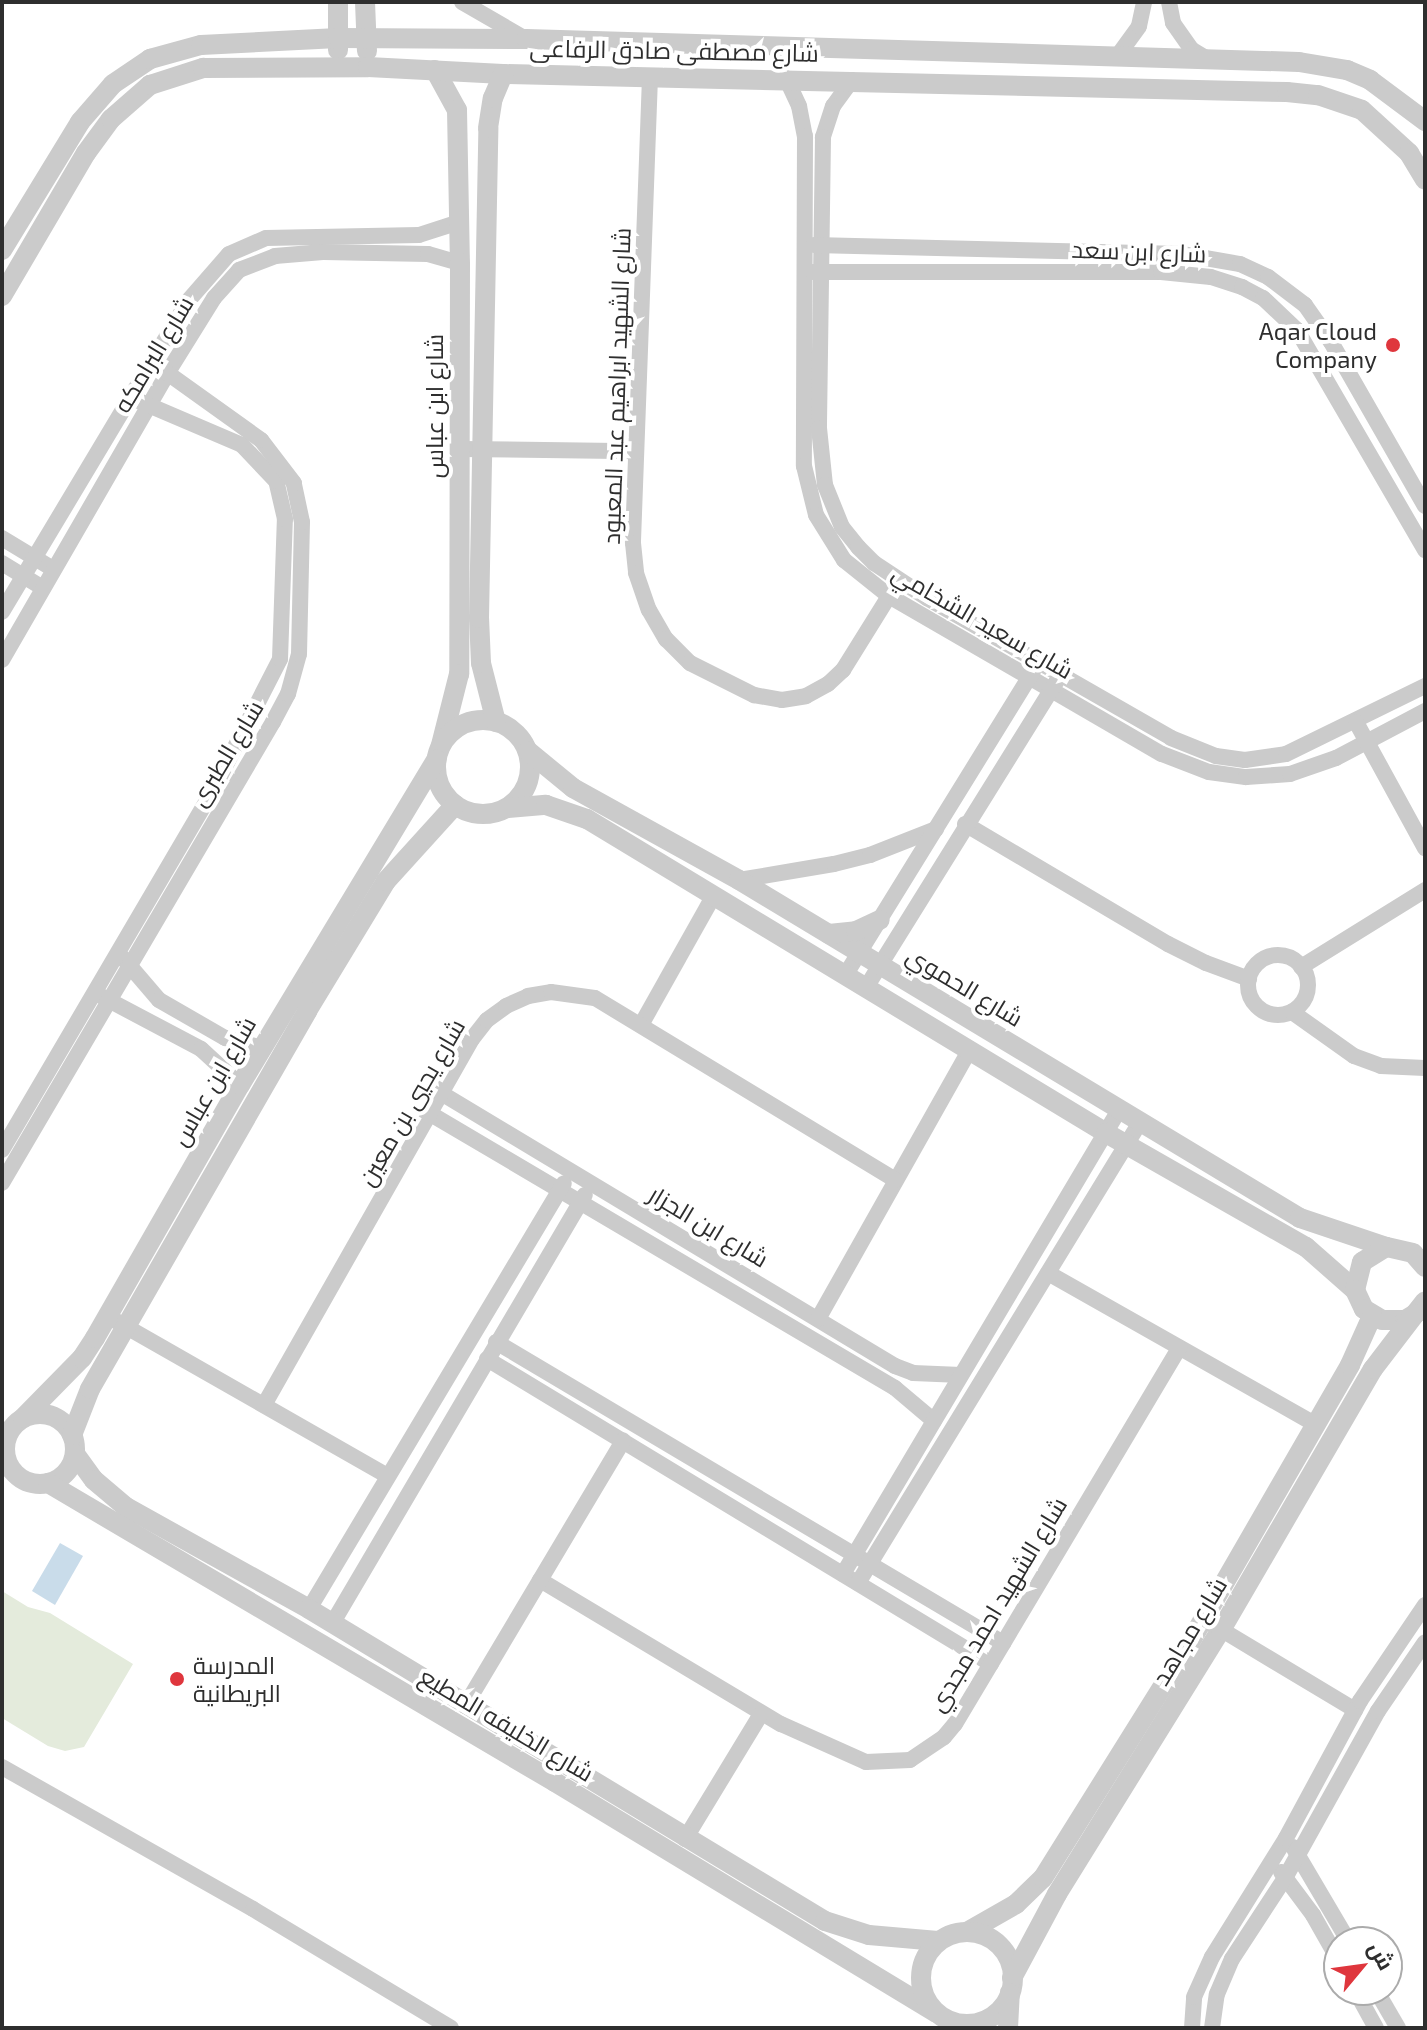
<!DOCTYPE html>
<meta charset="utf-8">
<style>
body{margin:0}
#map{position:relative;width:1427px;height:2030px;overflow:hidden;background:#fff;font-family:"Exo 2",Cairo,sans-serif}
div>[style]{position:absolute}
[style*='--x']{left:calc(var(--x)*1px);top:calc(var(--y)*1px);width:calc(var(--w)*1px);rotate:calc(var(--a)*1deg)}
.green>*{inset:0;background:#e4ebdc}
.water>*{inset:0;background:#c9dcea}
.minor>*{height:16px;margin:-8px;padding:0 8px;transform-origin:8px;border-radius:8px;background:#cbcbcb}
.minor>.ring{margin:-8px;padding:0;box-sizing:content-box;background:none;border:16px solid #cbcbcb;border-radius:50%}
.tertiary>*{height:20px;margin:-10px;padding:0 10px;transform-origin:10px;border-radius:10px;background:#cbcbcb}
.tertiary>.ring{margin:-10px;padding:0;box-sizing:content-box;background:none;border:20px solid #cbcbcb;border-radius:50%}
.dots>*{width:22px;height:22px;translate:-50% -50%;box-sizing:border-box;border:4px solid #fff;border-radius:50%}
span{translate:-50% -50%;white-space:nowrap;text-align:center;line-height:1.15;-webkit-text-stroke:8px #fff;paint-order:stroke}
.street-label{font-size:24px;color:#2e2e2e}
.poi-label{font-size:24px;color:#2e2e2e}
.right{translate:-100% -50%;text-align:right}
.left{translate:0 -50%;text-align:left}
.frame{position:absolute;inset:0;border:4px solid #2e2e2e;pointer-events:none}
.north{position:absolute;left:1323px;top:1926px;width:80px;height:80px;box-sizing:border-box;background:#fff;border:2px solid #ababab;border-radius:50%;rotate:61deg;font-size:22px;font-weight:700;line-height:32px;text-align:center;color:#2e2e2e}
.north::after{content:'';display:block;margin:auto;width:28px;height:36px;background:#df363d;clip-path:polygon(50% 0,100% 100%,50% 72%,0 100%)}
</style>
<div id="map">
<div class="green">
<div style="clip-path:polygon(2px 1591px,28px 1607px,50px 1613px,133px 1664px,84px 1747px,65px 1751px,48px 1746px,2px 1718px)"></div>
</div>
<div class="water">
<div style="clip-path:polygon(60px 1543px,83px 1556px,55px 1605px,32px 1591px)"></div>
</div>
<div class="minor">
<div style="--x:462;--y:2;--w:72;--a:30.1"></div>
<div style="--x:1169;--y:2;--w:21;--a:79"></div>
<div style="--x:1173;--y:23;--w:32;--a:55"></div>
<div style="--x:1191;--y:49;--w:17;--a:31"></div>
<div style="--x:1119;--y:54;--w:34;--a:-54"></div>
<div style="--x:1139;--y:26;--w:25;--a:-78"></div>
<div style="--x:650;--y:77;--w:466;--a:92.1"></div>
<div style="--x:633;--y:543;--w:30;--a:84"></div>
<div style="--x:636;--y:573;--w:39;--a:71"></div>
<div style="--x:649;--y:610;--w:34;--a:60"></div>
<div style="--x:666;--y:639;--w:34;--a:45"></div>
<div style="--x:690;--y:663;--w:72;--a:26.6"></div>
<div style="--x:754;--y:695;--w:28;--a:10"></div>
<div style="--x:782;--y:700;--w:24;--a:-9"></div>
<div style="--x:806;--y:696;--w:25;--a:-29"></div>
<div style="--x:828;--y:684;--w:21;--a:-43"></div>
<div style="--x:843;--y:670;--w:87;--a:-58.1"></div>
<div style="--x:786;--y:78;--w:31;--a:65"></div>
<div style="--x:799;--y:106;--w:31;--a:79"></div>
<div style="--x:805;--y:136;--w:330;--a:90.2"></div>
<div style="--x:804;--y:466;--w:50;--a:76.2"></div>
<div style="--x:816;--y:515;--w:53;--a:58.1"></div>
<div style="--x:844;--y:560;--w:58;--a:38.7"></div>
<div style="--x:889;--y:596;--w:315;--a:30.1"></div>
<div style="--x:1162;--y:754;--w:50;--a:21"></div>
<div style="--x:1209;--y:772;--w:37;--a:8"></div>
<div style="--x:1246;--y:777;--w:44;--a:-3.9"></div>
<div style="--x:1290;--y:774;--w:49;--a:-19.2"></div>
<div style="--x:1336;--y:758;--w:101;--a:-27.8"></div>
<div style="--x:852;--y:80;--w:32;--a:126"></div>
<div style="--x:833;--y:106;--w:33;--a:108"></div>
<div style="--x:823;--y:137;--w:291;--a:90.8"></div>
<div style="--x:819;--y:428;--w:57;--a:84"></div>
<div style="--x:825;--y:485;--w:45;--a:68"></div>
<div style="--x:842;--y:527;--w:26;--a:51"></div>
<div style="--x:858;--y:547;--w:23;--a:45"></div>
<div style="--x:874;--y:563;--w:64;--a:33.4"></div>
<div style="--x:927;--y:598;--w:281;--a:29.8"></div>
<div style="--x:1171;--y:738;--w:48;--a:21.8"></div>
<div style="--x:1216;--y:756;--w:29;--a:8"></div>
<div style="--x:1245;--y:760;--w:41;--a:-8.3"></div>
<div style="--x:1286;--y:754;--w:155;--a:-26.1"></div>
<div style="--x:814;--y:245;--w:368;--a:1.4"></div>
<div style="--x:1182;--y:254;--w:59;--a:9.8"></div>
<div style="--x:1240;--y:264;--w:31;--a:25"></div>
<div style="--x:1268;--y:277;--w:46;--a:37.1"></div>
<div style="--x:1305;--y:305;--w:45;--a:54.9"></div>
<div style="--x:1331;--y:342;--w:189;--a:60.2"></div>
<div style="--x:813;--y:272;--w:348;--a:0"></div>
<div style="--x:1161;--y:272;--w:50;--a:5.7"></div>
<div style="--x:1211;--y:277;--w:33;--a:18"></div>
<div style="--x:1242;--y:287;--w:24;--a:28"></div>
<div style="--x:1263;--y:298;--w:47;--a:43.3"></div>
<div style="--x:1297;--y:330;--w:255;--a:59.8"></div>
<div style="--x:460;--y:449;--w:176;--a:0.7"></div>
<div style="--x:2;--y:538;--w:60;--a:31.3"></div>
<div style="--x:2;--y:563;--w:48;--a:31.4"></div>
<div style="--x:2;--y:612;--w:362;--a:-59.1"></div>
<div style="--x:188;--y:301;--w:62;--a:-48.9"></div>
<div style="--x:229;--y:254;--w:40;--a:-23.4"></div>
<div style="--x:266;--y:238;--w:153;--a:-1.1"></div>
<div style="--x:419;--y:235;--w:42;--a:-18"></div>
<div style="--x:2;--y:660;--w:332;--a:-60"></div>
<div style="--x:168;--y:372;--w:87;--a:-58.1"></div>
<div style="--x:214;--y:298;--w:38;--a:-48"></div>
<div style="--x:239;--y:270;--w:39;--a:-21"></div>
<div style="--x:275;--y:256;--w:48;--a:-4.8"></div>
<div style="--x:323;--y:252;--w:105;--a:1.1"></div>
<div style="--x:428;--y:254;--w:33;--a:16"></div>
<div style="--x:1356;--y:722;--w:144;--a:61.3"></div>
<div style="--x:965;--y:824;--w:236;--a:30.6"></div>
<div style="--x:1168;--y:944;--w:42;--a:26.6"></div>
<div style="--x:1206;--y:963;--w:46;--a:20.4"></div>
<div style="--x:739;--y:880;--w:96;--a:-9.6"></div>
<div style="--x:834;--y:864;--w:37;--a:-14"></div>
<div style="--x:870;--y:855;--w:71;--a:-21.5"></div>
<div class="ring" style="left:1248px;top:955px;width:44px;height:44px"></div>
<div style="--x:123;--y:958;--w:55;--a:49.4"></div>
<div style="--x:159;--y:1000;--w:76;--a:29.9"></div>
<div style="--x:225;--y:1038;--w:38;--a:15"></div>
<div style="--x:1301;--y:967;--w:146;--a:-31.8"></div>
<div style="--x:846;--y:974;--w:356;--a:-58.3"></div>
<div style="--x:867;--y:986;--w:358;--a:-58.1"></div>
<div style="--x:101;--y:996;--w:113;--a:27.9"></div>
<div style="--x:201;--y:1049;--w:53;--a:42.7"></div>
<div style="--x:1292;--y:1012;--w:76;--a:35.4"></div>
<div style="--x:1354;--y:1056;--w:29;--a:20"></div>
<div style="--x:1381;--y:1066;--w:44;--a:2.6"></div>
<div style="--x:641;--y:1025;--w:149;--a:-60.7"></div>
<div style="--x:441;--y:1093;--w:530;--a:31.02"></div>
<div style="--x:895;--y:1366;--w:19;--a:21"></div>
<div style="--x:913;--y:1373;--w:48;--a:2.4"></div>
<div style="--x:429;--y:1113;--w:541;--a:30.55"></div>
<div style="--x:895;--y:1388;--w:51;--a:40.2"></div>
<div style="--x:2;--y:1150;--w:415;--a:-59.6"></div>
<div style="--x:212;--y:792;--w:149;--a:-62.9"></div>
<div style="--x:280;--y:659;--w:140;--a:-88"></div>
<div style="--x:285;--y:519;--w:39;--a:-103"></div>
<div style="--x:276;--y:481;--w:50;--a:-133.4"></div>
<div style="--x:242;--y:445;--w:120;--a:-156.9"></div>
<div style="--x:2;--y:1183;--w:535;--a:-59.55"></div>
<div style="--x:273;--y:722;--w:32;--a:-62"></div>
<div style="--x:288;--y:694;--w:41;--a:-74.6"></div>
<div style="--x:299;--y:654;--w:132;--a:-88.7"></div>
<div style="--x:302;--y:522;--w:40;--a:-102"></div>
<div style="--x:294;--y:483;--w:54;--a:-127.5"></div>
<div style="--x:261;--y:440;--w:134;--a:-144.4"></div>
<div style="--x:1048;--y:1273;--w:307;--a:29.5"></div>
<div style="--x:818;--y:1319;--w:310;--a:-60.6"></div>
<div style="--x:116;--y:1321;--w:313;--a:29.7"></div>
<div style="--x:496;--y:1342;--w:590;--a:30.7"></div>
<div style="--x:487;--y:1359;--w:589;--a:31.18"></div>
<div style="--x:264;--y:1405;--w:421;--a:-60.4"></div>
<div style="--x:472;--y:1039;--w:24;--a:-52"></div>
<div style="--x:487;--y:1020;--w:24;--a:-36"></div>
<div style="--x:506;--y:1006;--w:24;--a:-24"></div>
<div style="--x:528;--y:996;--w:23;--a:-10"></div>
<div style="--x:551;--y:992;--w:44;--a:7.8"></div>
<div style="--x:595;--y:998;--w:351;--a:31.2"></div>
<div style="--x:843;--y:1574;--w:540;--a:-59.25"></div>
<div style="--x:540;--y:1580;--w:281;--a:30.9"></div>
<div style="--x:781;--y:1724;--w:93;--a:24.1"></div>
<div style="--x:866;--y:1762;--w:44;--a:-2.6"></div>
<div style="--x:910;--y:1760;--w:41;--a:-34.1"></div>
<div style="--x:944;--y:1737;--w:17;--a:-50"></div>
<div style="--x:955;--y:1724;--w:438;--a:-59.2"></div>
<div style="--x:858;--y:1583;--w:538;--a:-58.53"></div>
<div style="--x:309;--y:1609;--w:496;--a:-59.1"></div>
<div style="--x:332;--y:1624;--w:498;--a:-59.5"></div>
<div style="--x:1212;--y:1624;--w:167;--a:31"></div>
<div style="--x:465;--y:1706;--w:309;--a:-59.2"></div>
<div style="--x:2;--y:1767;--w:288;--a:29.5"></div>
<div style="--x:253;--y:1909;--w:231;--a:31"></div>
<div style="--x:685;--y:1839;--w:146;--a:-58.7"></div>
<div style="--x:1293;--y:1847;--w:110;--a:59.5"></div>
<div style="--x:1281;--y:1872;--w:54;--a:53.3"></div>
<div style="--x:1313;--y:1915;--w:53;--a:60.5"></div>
<div style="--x:1355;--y:1990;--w:43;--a:61.1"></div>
<div style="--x:1376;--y:1990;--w:44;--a:59.9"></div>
<div style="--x:1192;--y:2028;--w:31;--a:-86"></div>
<div style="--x:1194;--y:1997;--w:44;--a:-65.8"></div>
<div style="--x:1212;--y:1957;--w:140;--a:-58.1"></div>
<div style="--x:1286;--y:1838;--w:156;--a:-61.6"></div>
<div style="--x:1360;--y:1701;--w:116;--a:-55.9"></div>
<div style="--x:1212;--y:2028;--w:34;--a:-82"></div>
<div style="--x:1217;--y:1994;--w:38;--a:-67"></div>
<div style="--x:1232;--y:1959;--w:97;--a:-56.8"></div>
<div style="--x:1285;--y:1878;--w:191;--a:-60.9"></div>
<div style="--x:1378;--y:1711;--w:83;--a:-55.7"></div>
</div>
<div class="tertiary">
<div style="--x:338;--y:2;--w:48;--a:90"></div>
<div style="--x:365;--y:2;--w:49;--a:87.7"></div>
<div style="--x:435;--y:70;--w:46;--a:61.2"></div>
<div style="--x:457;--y:110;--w:153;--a:88.9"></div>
<div style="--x:460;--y:263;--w:411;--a:90.1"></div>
<div style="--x:459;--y:674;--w:73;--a:104.2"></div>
<div style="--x:2;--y:250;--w:150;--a:-58.6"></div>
<div style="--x:80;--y:122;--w:50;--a:-49"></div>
<div style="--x:113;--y:84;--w:45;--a:-34"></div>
<div style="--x:150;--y:59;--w:53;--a:-15.4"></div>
<div style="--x:201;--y:45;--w:137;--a:-2.9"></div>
<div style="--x:338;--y:38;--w:188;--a:0.3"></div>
<div style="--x:526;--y:39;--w:773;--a:1.7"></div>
<div style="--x:1299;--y:62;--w:49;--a:9.5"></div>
<div style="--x:1347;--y:70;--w:25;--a:23"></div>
<div style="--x:1370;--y:80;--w:69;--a:36.7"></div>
<div style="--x:2;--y:296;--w:166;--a:-59.6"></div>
<div style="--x:86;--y:153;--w:42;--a:-53.7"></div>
<div style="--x:111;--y:119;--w:52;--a:-41.1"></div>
<div style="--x:150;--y:85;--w:56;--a:-17.8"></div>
<div style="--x:203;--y:68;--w:165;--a:-0.3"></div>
<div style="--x:368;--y:67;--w:135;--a:3"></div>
<div style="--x:503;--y:74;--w:784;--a:1.32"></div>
<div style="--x:1287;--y:92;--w:31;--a:6"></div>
<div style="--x:1318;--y:95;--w:46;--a:18.8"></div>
<div style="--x:1362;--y:110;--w:64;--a:42.5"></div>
<div style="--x:1409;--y:153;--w:31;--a:59"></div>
<div class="ring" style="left:436px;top:720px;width:74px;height:74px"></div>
<div style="--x:496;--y:722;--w:61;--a:-104.3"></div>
<div style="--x:481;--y:663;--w:45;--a:-92.5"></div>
<div style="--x:479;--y:618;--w:490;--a:-88.9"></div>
<div style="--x:488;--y:128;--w:30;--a:-81"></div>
<div style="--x:493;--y:98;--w:26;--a:-67"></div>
<div style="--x:528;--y:751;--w:58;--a:39.4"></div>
<div style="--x:573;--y:788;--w:190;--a:29"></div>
<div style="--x:739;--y:880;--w:655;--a:31.07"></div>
<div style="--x:1300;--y:1218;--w:91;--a:18.6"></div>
<div style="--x:508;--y:808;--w:38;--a:-5"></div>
<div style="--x:546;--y:805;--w:43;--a:18.9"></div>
<div style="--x:587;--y:819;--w:607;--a:31.17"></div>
<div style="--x:1106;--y:1133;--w:230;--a:29.7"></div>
<div style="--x:1306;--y:1247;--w:65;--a:41.3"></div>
<div style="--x:829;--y:934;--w:27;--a:-6"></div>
<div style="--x:856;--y:931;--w:26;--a:-25"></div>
<div style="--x:1425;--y:1267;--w:18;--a:-131"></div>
<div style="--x:1413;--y:1253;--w:28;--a:-167"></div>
<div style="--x:1386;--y:1247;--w:28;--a:148"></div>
<div style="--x:1362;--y:1262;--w:29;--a:104"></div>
<div style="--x:1355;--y:1290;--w:21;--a:65"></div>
<div style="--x:1364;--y:1309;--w:21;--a:31"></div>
<div style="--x:1382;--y:1320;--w:23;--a:0"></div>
<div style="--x:1405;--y:1320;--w:12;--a:-31"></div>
<div style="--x:1415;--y:1314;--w:16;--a:-52"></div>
<div class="ring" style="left:5px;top:1414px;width:50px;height:50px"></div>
<div style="--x:23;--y:1418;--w:84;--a:-45.5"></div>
<div style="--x:82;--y:1358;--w:24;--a:-57"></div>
<div style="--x:95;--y:1338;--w:292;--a:-60.2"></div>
<div style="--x:240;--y:1085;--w:380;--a:-58.9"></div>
<div style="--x:72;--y:1435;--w:49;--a:-68.6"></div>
<div style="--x:90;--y:1389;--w:436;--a:-60.1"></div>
<div style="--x:307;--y:1011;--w:152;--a:-58.7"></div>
<div style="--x:386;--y:881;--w:103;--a:-47.8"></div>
<div style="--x:75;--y:1454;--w:32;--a:54"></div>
<div style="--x:94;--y:1480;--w:42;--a:40.2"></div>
<div style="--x:126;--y:1507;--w:210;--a:29.1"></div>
<div style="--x:309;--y:1609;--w:603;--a:31.16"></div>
<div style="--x:825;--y:1921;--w:46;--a:17.7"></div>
<div style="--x:869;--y:1935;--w:69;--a:5"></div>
<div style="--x:48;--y:1483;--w:589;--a:30.53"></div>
<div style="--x:555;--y:1782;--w:446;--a:31.2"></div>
<div style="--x:967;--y:1932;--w:56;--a:-29.7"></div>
<div style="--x:1016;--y:1904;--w:37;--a:-44"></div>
<div style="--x:1043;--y:1878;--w:268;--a:-58"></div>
<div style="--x:1185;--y:1651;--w:330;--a:-60"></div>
<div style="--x:1350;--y:1365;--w:54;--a:-65.8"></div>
<div class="ring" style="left:921px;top:1932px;width:72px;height:72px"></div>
<div style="--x:1012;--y:1978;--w:95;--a:-61.8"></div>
<div style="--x:1057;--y:1894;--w:311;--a:-58.2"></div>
<div style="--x:1221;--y:1630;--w:302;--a:-59.8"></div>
<div style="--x:1373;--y:1369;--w:69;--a:-52.6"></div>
<div style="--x:1008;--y:2028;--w:35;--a:-87"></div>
</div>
<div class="dots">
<div style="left:1393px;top:345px;background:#df363d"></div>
<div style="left:177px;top:1679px;background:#df363d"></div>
</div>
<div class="street-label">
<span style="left:674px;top:50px;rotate:1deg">شارع مصطفى صادق الرفاعى</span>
<span style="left:1139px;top:251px;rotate:2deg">شارع ابن سعد</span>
<span style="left:153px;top:354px;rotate:-59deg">شارع البرامكه</span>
<span style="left:616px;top:386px;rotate:-88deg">شارع الشهيد ابراهيم عبد المعبود</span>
<span style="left:434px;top:406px;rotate:-90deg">شارع ابن عباس</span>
<span style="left:983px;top:621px;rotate:30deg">شارع سعيد الشخامي</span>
<span style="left:226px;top:753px;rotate:-59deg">شارع الطبرى</span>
<span style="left:965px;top:986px;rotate:31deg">شارع الحموي</span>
<span style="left:213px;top:1081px;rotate:-60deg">شارع ابن عباس</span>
<span style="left:411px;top:1102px;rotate:-60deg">شارع يحيي بن معين</span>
<span style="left:709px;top:1226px;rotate:31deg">شارع ابن الجزار</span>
<span style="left:997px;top:1604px;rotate:-59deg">شارع الشهيد احمد مجدي</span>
<span style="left:1189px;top:1631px;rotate:-59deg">شارع مجاهد</span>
<span style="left:507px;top:1724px;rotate:31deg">شارع الخليفه المطيع</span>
</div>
<div class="poi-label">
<span class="right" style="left:1377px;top:345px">Aqar Cloud<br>Company</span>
<span class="left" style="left:193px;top:1679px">المدرسة<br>البريطانية</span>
</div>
<div class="frame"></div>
<div class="north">ش</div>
</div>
